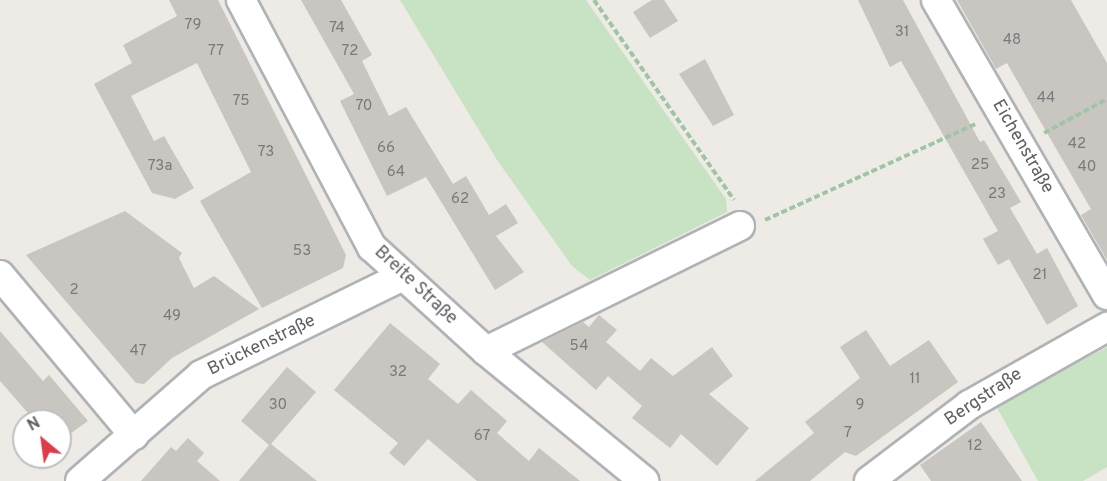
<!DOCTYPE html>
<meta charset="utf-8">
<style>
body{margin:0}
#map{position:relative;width:1107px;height:481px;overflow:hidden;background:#eeeae5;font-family:Overpass,sans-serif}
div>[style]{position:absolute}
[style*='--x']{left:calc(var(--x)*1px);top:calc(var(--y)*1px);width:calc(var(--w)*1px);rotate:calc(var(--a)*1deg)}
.green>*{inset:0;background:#c8e3c3}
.building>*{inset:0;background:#c9c5c1}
.path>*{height:4px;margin-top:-2px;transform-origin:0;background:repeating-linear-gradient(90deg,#9fc6a4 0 6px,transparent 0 9px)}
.roads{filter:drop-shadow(2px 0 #b0b3b6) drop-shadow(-2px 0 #b0b3b6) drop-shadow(0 2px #b0b3b6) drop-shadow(0 -2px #b0b3b6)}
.minor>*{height:28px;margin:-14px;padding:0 14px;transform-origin:14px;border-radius:14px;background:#fff}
span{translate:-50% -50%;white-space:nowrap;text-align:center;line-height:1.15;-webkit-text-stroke:4.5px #fff;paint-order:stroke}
.number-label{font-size:15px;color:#787a7b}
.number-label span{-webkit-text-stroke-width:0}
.street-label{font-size:18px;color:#5d6164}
.north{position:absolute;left:12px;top:409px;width:60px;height:60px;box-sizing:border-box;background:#fff;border:2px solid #bec0c1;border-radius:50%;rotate:331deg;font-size:16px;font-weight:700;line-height:24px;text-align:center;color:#5d6164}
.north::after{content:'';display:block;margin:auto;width:21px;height:27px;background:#db3e49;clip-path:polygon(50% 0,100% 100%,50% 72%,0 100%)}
</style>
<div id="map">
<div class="green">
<div style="clip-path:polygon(400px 0,586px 0,726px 199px,727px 212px,590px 280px,572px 266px,497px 160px)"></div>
<div style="clip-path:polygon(1107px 347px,1107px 467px,1083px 481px,1038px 481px,996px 406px)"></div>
</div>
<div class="building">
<div style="clip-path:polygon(169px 0,218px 0,346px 255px,343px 268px,262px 308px,200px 201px,251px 172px,197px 63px,131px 96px,154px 141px,164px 136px,194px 188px,175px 199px,152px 193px,94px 84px,132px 63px,123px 45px,177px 16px)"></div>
<div style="clip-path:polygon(301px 0,341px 0,372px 55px,362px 61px,389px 116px,406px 107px,453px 184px,466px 176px,489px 215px,506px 204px,518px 223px,496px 236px,524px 272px,495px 290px,426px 177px,387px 196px,340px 101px,354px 94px)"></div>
<div style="clip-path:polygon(652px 0,664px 0,678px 21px,650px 38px,633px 12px)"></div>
<div style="clip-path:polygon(858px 0,903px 0,980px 142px,984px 140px,1021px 202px,1010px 208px,1037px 254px,1047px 248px,1078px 306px,1047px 325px,1009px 259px,998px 265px,983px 239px,998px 231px,901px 61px,890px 67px)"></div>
<div style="clip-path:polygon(957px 0,1071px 0,1107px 63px,1107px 260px,1081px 215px,1091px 209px,1028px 100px,1007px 63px,996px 69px)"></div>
<div style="clip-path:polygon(705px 59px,734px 115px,713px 126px,679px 74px)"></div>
<div style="clip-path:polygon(125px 211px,182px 253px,179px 258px,194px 288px,214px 276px,259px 309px,172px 358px,144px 384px,136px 383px,26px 255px)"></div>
<div style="clip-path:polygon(599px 315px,617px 330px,606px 342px,640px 371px,651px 358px,673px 376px,712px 347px,733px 376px,709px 394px,749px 428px,717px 466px,681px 434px,670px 448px,632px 418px,642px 406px,608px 376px,596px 390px,542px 342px,583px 322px,589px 327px)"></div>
<div style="clip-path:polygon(390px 323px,440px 364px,428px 379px,458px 404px,471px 390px,507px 421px,497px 433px,529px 461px,539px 448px,580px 481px,477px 481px,428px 439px,404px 466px,389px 453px,398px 443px,334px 390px)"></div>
<div style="clip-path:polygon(866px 330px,890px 366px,929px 340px,958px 382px,856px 456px,845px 452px,810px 481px,755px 481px,814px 433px,805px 422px,860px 378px,840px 347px)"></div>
<div style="clip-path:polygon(0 331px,43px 381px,49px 375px,88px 421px,60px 441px,60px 421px,35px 421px,0 381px)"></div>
<div style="clip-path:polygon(287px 367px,316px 392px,271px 444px,317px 481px,239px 481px,269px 445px,241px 421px)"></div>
<div style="clip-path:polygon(981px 422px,1022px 481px,931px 481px,920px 465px)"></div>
<div style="clip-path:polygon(188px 438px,204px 453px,197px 461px,220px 481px,141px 481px,171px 447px,176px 451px)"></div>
</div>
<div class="path">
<div style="--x:594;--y:0;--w:244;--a:55"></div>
<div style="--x:1044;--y:133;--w:72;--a:-28.4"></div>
<div style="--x:765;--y:220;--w:232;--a:-24.5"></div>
</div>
<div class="roads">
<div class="minor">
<div style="--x:241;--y:0;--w:280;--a:62.1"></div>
<div style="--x:372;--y:247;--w:154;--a:42.4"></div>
<div style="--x:486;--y:351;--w:205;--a:39.4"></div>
<div style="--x:936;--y:0;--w:341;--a:59.9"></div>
<div style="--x:0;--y:275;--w:209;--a:50.1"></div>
<div style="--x:486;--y:351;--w:283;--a:-26.2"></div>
<div style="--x:80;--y:481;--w:161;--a:-41.2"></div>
<div style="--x:201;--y:375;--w:223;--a:-26.1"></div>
<div style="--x:869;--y:481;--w:126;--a:-37.2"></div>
<div style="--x:969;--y:405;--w:159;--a:-29.5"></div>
</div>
</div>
<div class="number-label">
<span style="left:193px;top:26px">79</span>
<span style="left:337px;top:29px">74</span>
<span style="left:902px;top:33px">31</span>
<span style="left:1012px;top:41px">48</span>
<span style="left:216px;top:52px">77</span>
<span style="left:350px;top:52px">72</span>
<span style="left:1046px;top:99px">44</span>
<span style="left:241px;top:102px">75</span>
<span style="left:364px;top:107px">70</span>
<span style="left:1077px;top:145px">42</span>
<span style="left:386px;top:149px">66</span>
<span style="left:266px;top:153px">73</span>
<span style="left:980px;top:166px">25</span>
<span style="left:160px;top:167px">73a</span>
<span style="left:1087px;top:168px">40</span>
<span style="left:396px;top:173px">64</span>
<span style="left:997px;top:195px">23</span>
<span style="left:460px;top:200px">62</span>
<span style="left:302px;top:252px">53</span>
<span style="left:1040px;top:276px">21</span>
<span style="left:74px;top:291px">2</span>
<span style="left:172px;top:317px">49</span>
<span style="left:579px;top:347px">54</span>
<span style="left:138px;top:352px">47</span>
<span style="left:398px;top:373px">32</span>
<span style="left:915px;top:380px">11</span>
<span style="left:278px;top:406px">30</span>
<span style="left:860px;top:406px">9</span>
<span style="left:848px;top:434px">7</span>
<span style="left:482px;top:437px">67</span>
<span style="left:975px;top:447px">12</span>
</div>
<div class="street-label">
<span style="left:1022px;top:147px;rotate:60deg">Eichenstraße</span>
<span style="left:415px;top:286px;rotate:43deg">Breite Straße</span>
<span style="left:262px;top:346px;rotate:-26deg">Brückenstraße</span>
<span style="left:984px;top:398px;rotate:-34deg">Bergstraße</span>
</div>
<div class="north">N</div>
</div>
